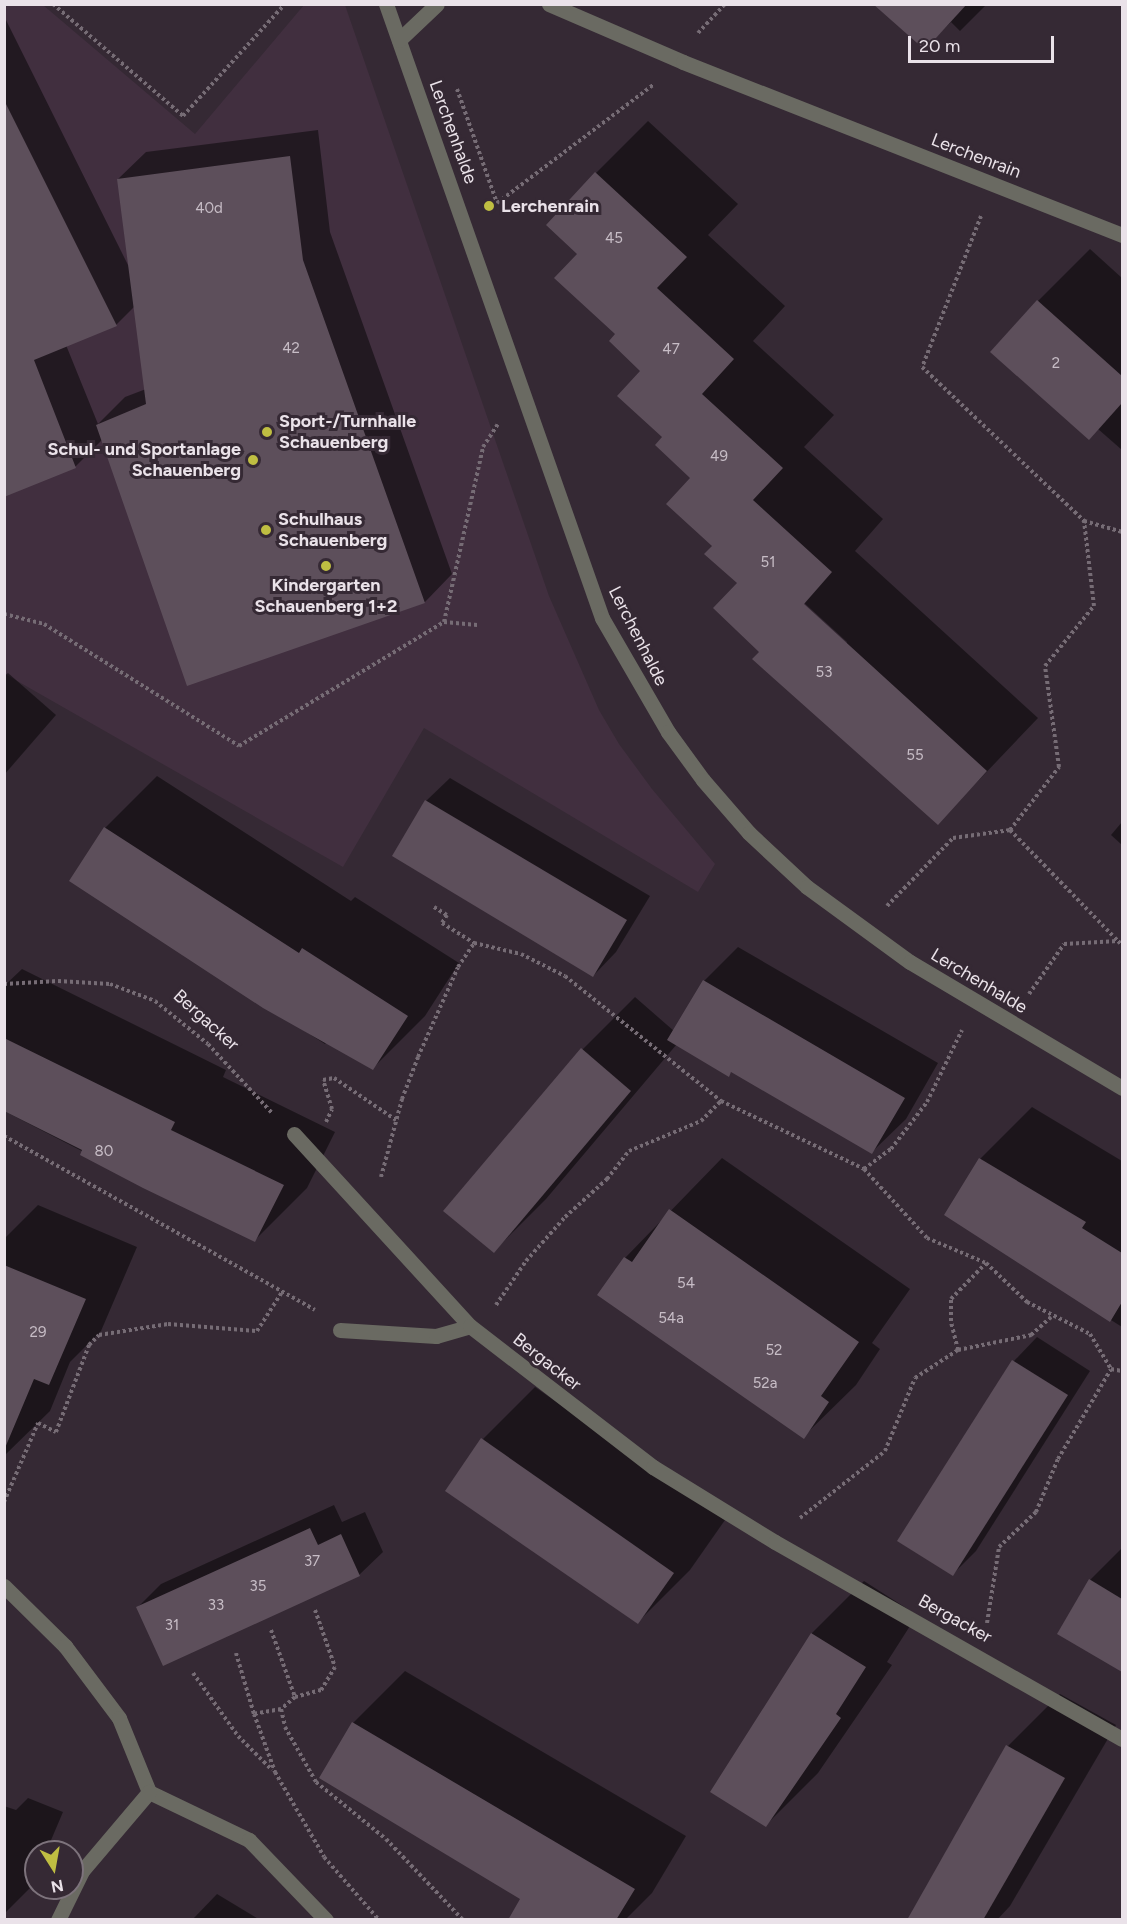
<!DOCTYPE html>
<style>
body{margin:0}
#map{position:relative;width:1127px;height:1924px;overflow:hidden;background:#352934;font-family:Figtree,sans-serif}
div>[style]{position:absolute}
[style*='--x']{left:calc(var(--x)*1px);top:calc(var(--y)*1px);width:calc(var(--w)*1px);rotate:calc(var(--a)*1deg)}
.built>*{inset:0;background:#412f3f}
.shadow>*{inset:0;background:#0007}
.building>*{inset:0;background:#5d4f5b}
.path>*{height:4px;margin-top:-2px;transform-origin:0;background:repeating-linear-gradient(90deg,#766c75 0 3px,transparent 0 6px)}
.service>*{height:15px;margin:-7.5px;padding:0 7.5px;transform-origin:7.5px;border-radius:7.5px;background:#6a6a62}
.minor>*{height:15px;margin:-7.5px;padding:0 7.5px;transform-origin:7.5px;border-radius:7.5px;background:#6a6a62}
.dots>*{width:16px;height:16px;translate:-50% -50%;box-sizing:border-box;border:3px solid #352934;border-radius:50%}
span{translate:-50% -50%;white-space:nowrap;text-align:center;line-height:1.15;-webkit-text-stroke:6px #352934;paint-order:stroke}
.number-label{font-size:15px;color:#c7bdc6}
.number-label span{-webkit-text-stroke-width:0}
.street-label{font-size:18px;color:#eae2e9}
.poi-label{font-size:18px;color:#eae2e9;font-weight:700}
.left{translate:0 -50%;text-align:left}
.right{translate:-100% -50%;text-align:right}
.frame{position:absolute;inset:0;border:6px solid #eae2e9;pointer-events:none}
.north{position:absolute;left:24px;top:1840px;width:60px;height:60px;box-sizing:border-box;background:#352934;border:2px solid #7d737c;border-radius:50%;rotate:169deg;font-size:16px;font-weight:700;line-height:24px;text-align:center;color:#eae2e9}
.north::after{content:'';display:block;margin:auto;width:21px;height:27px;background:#bfbe42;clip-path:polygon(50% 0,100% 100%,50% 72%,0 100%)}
.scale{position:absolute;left:908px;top:36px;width:146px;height:27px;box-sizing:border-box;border:3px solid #eae2e9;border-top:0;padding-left:8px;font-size:18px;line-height:21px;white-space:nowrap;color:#eae2e9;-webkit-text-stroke:4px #352934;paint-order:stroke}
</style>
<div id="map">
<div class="built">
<div style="clip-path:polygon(5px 5px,43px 5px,195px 134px,304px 5px,345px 5px,549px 596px,599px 710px,619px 744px,652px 789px,715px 864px,698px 892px,424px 728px,343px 867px,5px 674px)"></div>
</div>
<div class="shadow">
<div style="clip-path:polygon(875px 4px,987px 4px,960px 31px,951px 22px,925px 48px)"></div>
<div style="clip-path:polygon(evenodd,4px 16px,129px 267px,118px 179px,146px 152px,318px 130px,330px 232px,452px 574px,425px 602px,188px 684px,102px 440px,76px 466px,4px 496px,4px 16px,135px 306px,146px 389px,125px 397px,98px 424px,66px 345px,116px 325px,135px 306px)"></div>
<div style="clip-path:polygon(evenodd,648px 121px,738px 204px,708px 235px,785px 306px,753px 341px,834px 415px,804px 447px,883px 519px,855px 551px,1038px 718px,938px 823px,761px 652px,739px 583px,714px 546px,692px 477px,665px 437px,642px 371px,617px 334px,579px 253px,596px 173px,648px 121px,801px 600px,847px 642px,846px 644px,799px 602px,801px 600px)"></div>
<div style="clip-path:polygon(1090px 249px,1122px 278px,1122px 450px,1098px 429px,1038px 301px)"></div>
<div style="clip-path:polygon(8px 673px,56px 715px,4px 775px,4px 676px)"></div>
<div style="clip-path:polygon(157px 776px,351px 901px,355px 897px,459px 963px,425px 1016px,373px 1068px,329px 1040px,325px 1044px,71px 881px,105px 828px)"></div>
<div style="clip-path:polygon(450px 778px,650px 896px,616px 952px,593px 976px,426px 801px)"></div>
<div style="clip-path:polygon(1122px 822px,1122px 845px,1111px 835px)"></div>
<div style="clip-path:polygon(738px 947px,938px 1063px,906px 1119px,872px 1152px,732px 1071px,728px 1075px,677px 1044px,546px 1199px,494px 1251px,445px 1210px,583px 1049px,635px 997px,674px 1031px,704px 981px)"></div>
<div style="clip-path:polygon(22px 969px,226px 1070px,223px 1077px,335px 1132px,307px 1188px,255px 1240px,4px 1111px,4px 986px)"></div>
<div style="clip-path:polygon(1032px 1107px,1122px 1161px,1122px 1327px,946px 1215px,980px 1159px)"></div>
<div style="clip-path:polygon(722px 1158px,910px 1289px,872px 1343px,880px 1349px,856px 1385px,803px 1437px,625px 1258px)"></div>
<div style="clip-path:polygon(38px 1205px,137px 1247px,101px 1331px,70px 1362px,50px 1411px,4px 1456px,4px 1239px)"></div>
<div style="clip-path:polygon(1037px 1337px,1090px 1371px,976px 1551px,953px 1574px,900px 1541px,1014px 1361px)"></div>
<div style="clip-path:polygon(535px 1387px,725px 1520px,690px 1570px,638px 1622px,483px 1439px)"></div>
<div style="clip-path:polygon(334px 1505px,342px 1522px,365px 1512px,383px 1552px,359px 1575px,138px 1607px,161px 1584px)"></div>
<div style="clip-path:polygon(1122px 1548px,1122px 1670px,1059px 1634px,1090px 1580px)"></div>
<div style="clip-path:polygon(864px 1581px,917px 1615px,887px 1662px,892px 1665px,818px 1773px,766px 1825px,712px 1791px,812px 1633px)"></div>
<div style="clip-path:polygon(405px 1671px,686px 1836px,652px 1893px,625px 1920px,558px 1920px,321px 1777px,353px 1723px)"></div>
<div style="clip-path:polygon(1060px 1694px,1116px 1725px,1010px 1906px,997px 1920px,909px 1920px,1008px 1746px)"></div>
<div style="clip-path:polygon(28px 1798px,63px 1812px,46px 1852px,36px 1852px,33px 1885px,4px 1914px,4px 1806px,16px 1810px)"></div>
<div style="clip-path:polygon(217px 1894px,260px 1920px,192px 1920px)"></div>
</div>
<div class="building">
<div style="clip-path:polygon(873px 4px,967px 4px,925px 50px)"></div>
<div style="clip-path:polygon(4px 100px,117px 326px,34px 360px,76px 468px,4px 497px)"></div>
<div style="clip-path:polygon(290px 156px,303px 260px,425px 603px,187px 686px,96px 425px,146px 404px,117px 179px)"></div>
<div style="clip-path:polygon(595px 172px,687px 257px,657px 288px,734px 359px,702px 394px,783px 468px,753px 500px,832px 572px,804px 604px,987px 771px,938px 825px,752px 659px,759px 652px,713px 608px,737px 583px,704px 554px,712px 546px,666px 504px,690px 478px,655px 445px,662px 437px,617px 396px,640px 371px,609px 341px,615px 334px,554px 278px,577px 254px,546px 225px)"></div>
<div style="clip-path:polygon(1037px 300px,1122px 376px,1122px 403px,1089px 440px,990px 352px)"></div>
<div style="clip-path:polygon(425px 800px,627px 920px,593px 977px,392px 856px)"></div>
<div style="clip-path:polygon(104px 827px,299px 953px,302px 948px,408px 1016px,373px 1070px,263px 1008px,69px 881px)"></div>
<div style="clip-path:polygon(703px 980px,905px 1098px,872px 1154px,731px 1072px,729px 1077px,667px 1040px)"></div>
<div style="clip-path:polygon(4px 1038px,175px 1122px,171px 1130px,284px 1185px,255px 1242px,143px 1188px,80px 1155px,82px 1150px,4px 1111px)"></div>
<div style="clip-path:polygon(581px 1048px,631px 1091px,494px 1253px,443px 1211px)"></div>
<div style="clip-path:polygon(979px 1158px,1086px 1222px,1082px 1228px,1122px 1253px,1122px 1302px,1110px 1322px,944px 1215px)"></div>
<div style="clip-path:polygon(669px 1209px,859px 1342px,821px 1396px,829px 1402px,804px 1439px,597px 1295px,624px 1257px,632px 1262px)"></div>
<div style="clip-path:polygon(4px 1265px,86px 1299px,49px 1385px,34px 1379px,5px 1448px)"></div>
<div style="clip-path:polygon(1012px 1360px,1068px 1395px,953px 1576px,897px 1541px)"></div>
<div style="clip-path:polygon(481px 1438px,674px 1573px,638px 1624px,445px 1491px)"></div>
<div style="clip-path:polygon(310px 1528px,318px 1545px,341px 1534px,360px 1576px,163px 1666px,136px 1607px)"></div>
<div style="clip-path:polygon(1089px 1579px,1122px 1599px,1122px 1672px,1057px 1634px)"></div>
<div style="clip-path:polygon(811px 1633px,866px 1667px,836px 1714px,841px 1718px,766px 1827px,710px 1792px)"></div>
<div style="clip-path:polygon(352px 1722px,635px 1889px,616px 1920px,508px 1920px,520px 1899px,319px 1778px)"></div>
<div style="clip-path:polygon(1006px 1745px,1065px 1778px,983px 1920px,907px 1920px)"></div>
</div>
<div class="path">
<div style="--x:53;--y:4;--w:172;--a:40.7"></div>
<div style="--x:183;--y:116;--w:151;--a:-47.7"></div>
<div style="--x:698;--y:33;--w:40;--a:-47"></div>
<div style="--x:457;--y:89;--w:121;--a:70.7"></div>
<div style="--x:497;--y:203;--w:196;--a:-37.1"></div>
<div style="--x:981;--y:216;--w:162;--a:111.3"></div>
<div style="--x:922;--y:367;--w:224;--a:43.5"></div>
<div style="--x:1084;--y:521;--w:40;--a:16"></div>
<div style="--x:4;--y:614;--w:41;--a:14"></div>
<div style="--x:44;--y:624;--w:230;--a:32"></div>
<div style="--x:239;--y:746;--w:240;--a:-31.2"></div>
<div style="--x:444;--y:622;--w:179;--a:-77.4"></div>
<div style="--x:483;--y:447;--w:27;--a:-57"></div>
<div style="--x:444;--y:622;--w:36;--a:5"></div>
<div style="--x:1010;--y:830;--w:155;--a:45.8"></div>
<div style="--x:887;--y:906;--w:95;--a:-45.9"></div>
<div style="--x:953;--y:838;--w:58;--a:-8"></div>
<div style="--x:1010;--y:830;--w:80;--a:-52.1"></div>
<div style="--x:1059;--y:767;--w:102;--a:-97.9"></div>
<div style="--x:1045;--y:666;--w:77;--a:-50.8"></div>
<div style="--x:1094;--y:606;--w:86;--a:-96.7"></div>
<div style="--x:434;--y:907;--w:15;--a:32"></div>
<div style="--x:447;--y:915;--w:9;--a:122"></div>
<div style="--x:442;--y:923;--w:38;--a:32"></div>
<div style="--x:474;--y:943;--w:48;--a:13.2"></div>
<div style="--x:521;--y:954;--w:49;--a:26.6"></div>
<div style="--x:565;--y:976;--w:200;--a:38.7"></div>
<div style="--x:721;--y:1101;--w:158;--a:25.4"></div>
<div style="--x:864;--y:1169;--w:93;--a:47.6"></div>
<div style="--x:927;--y:1238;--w:64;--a:23"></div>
<div style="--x:986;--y:1263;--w:57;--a:43.6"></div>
<div style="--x:1027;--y:1302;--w:71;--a:26.9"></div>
<div style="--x:1090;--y:1334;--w:41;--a:59"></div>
<div style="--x:1111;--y:1369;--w:11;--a:10"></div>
<div style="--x:4;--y:984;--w:54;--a:-3.2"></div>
<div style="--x:58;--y:981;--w:52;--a:3.3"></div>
<div style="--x:110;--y:984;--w:48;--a:20.7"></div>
<div style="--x:155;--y:1001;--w:68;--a:39.1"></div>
<div style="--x:208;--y:1044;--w:94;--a:47.2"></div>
<div style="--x:1029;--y:994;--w:61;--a:-55"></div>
<div style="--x:1064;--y:944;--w:54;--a:-3.2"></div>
<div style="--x:1118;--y:941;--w:6;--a:45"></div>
<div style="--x:326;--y:1122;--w:14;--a:-65"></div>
<div style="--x:332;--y:1109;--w:30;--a:-107"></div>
<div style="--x:323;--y:1080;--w:11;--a:-10"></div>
<div style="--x:334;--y:1078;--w:75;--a:34.1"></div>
<div style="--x:4;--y:1136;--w:356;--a:29.2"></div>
<div style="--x:864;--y:1169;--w:34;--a:-37"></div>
<div style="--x:891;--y:1149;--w:59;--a:-52.5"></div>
<div style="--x:927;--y:1102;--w:80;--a:-64.1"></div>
<div style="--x:381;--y:1177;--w:81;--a:-74.9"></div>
<div style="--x:402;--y:1099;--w:45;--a:-69.1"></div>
<div style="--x:418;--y:1057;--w:98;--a:-66"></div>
<div style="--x:458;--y:967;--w:29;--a:-56"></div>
<div style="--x:496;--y:1305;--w:53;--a:-55.7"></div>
<div style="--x:526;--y:1261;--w:59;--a:-48.4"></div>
<div style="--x:565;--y:1217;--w:57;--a:-42.1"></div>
<div style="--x:607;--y:1179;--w:36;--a:-52"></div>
<div style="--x:629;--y:1151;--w:78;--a:-22.6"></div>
<div style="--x:701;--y:1121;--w:28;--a:-45"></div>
<div style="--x:958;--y:1350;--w:30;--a:-104"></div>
<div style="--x:951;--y:1321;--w:22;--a:-90"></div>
<div style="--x:951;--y:1299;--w:50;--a:-45.8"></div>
<div style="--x:4;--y:1502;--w:86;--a:-66.7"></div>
<div style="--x:38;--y:1423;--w:20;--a:27"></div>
<div style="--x:56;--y:1432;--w:93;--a:-69.2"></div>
<div style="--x:89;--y:1345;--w:14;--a:-45"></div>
<div style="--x:99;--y:1335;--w:70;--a:-9.1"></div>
<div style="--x:168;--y:1324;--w:89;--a:4.5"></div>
<div style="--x:257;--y:1331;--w:46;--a:-57.3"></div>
<div style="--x:800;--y:1518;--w:108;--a:-38.2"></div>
<div style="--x:885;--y:1451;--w:79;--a:-67.7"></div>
<div style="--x:915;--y:1378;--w:51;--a:-33.1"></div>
<div style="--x:958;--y:1350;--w:75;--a:-11.6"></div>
<div style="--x:1031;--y:1335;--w:27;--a:-42"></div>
<div style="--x:315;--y:1610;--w:60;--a:70.7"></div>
<div style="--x:335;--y:1667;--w:27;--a:121"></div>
<div style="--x:321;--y:1690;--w:27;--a:165"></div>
<div style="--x:295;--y:1697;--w:18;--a:139"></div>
<div style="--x:281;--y:1709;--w:27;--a:170"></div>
<div style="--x:254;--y:1714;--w:62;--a:70.1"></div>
<div style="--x:275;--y:1772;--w:98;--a:60"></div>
<div style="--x:324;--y:1857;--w:84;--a:48.9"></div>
<div style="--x:987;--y:1623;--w:77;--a:-81"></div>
<div style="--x:999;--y:1547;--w:51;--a:-43.4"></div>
<div style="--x:1036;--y:1512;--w:57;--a:-67.5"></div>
<div style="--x:1058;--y:1459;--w:104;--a:-59.5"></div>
<div style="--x:271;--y:1630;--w:71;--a:70.3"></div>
<div style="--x:236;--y:1653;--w:64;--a:73.6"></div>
<div style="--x:193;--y:1673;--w:77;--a:54.5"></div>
<div style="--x:238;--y:1736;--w:48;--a:45"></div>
<div style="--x:281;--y:1709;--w:18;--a:77"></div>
<div style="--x:285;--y:1727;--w:63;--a:60.6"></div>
<div style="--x:316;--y:1782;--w:90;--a:39.2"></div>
<div style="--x:386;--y:1839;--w:112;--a:46.5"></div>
</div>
<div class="service">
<div style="--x:340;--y:1330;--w:96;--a:3.6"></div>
<div style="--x:436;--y:1336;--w:35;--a:-16"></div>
</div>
<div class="minor">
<div style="--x:386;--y:4;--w:651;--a:70.62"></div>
<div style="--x:602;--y:618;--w:132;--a:59.9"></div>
<div style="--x:668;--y:732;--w:59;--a:53.9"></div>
<div style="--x:703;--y:780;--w:70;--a:49"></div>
<div style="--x:749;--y:833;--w:79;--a:43"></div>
<div style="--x:807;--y:887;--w:127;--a:36.1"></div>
<div style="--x:910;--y:962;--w:247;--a:30.7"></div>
<div style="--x:549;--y:4;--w:146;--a:23.4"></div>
<div style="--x:683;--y:62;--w:472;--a:21.5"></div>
<div style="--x:399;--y:40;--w:52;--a:-43.5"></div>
<div style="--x:294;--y:1134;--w:260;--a:47.5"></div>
<div style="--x:470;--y:1326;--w:231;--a:37.6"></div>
<div style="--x:653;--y:1467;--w:143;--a:31.6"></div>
<div style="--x:775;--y:1542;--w:399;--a:29.6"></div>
<div style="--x:4;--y:1586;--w:86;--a:44.5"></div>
<div style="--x:65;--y:1646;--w:90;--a:53.1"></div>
<div style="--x:119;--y:1718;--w:80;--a:67.9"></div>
<div style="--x:149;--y:1792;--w:111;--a:25.6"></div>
<div style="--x:249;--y:1840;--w:111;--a:46.1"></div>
<div style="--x:58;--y:1920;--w:55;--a:-63.9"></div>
<div style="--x:82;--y:1871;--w:104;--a:-49.7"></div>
</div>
<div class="dots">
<div style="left:489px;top:206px;background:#bfbe42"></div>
<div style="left:267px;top:432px;background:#bfbe42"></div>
<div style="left:253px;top:460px;background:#bfbe42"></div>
<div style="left:266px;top:530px;background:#bfbe42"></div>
<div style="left:326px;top:566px;background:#bfbe42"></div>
</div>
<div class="number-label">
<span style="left:209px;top:209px">40d</span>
<span style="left:614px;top:239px">45</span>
<span style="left:291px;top:349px">42</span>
<span style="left:671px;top:350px">47</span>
<span style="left:1056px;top:364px">2</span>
<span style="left:719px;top:457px">49</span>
<span style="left:768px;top:563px">51</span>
<span style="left:824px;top:673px">53</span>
<span style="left:915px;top:756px">55</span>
<span style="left:104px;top:1152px">80</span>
<span style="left:686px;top:1284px">54</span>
<span style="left:671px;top:1319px">54a</span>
<span style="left:38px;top:1333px">29</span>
<span style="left:774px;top:1351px">52</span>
<span style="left:765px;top:1384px">52a</span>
<span style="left:312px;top:1562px">37</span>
<span style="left:258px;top:1587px">35</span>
<span style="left:216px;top:1606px">33</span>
<span style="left:172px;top:1626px">31</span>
</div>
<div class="street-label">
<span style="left:453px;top:132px;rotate:70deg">Lerchenhalde</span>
<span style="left:976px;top:156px;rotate:21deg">Lerchenrain</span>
<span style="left:638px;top:636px;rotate:63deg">Lerchenhalde</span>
<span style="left:979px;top:981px;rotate:31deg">Lerchenhalde</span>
<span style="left:206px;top:1020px;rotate:42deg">Bergacker</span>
<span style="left:547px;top:1362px;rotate:38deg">Bergacker</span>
<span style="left:955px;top:1619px;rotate:29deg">Bergacker</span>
</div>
<div class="poi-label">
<span class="left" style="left:501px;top:206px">Lerchenrain</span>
<span class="left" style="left:279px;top:432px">Sport-/Turnhalle<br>Schauenberg</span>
<span class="right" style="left:241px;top:460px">Schul- und Sportanlage<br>Schauenberg</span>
<span class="left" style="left:278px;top:530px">Schulhaus<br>Schauenberg</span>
<span style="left:326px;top:596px">Kindergarten<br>Schauenberg 1+2</span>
</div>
<div class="frame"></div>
<div class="north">N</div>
<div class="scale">20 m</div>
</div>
